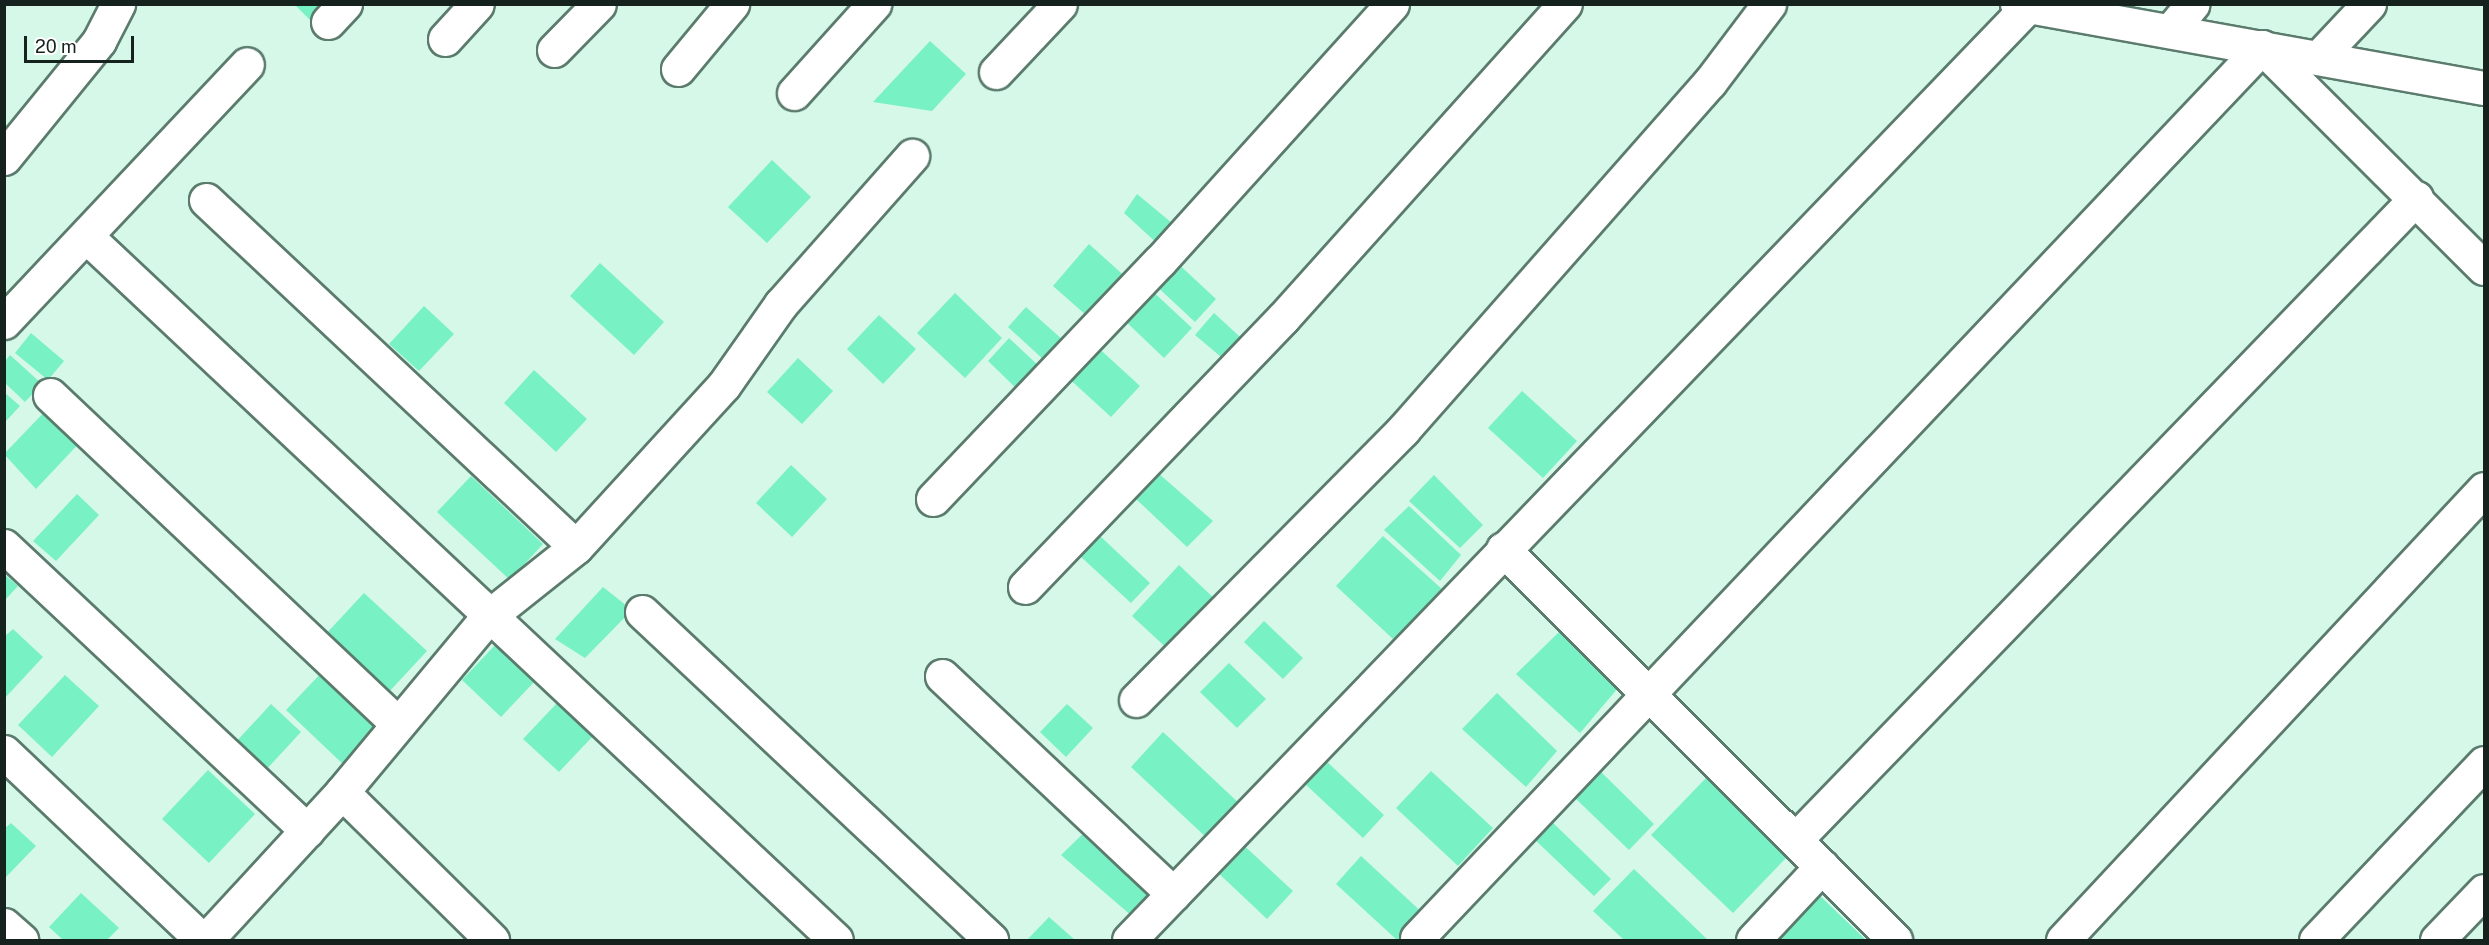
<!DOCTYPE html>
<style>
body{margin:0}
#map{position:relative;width:2489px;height:945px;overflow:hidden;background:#d6f8e9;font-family:"Public Sans",sans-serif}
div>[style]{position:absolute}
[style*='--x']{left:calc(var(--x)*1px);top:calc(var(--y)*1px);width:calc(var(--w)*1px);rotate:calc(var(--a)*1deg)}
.building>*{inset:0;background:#78f1c4}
.roads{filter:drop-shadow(2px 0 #5b7b6d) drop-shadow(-2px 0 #5b7b6d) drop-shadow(0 2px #5b7b6d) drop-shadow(0 -2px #5b7b6d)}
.minor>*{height:33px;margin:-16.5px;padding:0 16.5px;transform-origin:16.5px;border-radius:16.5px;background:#fff}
span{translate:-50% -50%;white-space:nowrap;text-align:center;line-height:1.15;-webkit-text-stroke:5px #fff;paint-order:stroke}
.frame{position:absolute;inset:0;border:6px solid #15221d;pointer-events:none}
.scale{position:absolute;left:24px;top:36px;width:110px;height:27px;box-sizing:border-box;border:3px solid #15221d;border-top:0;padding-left:8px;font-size:18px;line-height:21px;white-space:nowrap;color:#15221d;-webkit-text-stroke:4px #fff;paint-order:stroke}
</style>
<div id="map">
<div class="building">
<div style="clip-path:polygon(294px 4px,325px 4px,310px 20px)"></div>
<div style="clip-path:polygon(930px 41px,966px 74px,932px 111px,873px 102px)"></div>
<div style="clip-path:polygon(772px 160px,811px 197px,767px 243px,728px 207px)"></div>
<div style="clip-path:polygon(1137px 194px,1178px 228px,1160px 246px,1124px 213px)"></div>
<div style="clip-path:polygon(1089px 244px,1130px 281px,1095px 323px,1053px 286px)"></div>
<div style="clip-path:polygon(1172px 258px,1216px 299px,1195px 322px,1151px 281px)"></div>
<div style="clip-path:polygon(600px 263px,664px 322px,634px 355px,570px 296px)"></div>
<div style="clip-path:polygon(1148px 287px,1192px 328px,1164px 358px,1121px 317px)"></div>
<div style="clip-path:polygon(955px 293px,1002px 338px,965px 378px,917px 333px)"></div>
<div style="clip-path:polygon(424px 306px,454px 334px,419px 371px,389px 344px)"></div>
<div style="clip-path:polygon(1026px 307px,1064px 341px,1045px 361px,1008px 327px)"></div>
<div style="clip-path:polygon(1214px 313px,1250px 346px,1233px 367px,1195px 335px)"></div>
<div style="clip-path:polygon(879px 315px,916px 349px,883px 384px,847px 349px)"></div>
<div style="clip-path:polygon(31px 333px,64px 361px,48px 380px,15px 353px)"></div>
<div style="clip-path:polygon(1009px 338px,1043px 370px,1022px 394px,988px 361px)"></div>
<div style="clip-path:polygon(1093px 343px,1140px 386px,1111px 417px,1064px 374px)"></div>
<div style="clip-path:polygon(10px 355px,42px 384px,25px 402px,5px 383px,5px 361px)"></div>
<div style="clip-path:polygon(798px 358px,833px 391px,802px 424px,767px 392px)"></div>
<div style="clip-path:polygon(534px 370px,587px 419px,556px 452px,504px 403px)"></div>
<div style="clip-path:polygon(1522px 391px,1577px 441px,1543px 478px,1488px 428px)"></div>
<div style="clip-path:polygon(4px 392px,20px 406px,6px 421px,4px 419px)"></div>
<div style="clip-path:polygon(51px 405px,85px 437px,36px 489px,4px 454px)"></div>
<div style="clip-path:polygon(791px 465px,827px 499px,792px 537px,756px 503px)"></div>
<div style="clip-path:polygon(1158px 473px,1213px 521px,1187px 547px,1136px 499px)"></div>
<div style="clip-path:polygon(1434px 475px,1483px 525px,1460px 548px,1409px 501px)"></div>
<div style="clip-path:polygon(471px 476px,543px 544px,510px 580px,437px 512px)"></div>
<div style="clip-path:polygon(77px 494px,99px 515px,56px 561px,33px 541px)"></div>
<div style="clip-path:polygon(1409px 506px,1461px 555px,1440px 581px,1384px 530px)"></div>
<div style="clip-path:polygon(1099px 535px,1150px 583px,1131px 603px,1080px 556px)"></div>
<div style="clip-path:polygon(1383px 536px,1443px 590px,1393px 639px,1336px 586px)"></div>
<div style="clip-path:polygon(1179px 565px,1219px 603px,1172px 653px,1132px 616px)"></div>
<div style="clip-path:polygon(4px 574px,18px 586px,4px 601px)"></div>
<div style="clip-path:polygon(603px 587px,632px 610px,585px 658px,555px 639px)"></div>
<div style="clip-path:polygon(364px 593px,427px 651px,387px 694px,324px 636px)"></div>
<div style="clip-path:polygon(1264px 621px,1303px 658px,1283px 679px,1244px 642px)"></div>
<div style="clip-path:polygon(13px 629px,43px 657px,4px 699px,4px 637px)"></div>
<div style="clip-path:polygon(1560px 631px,1618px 688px,1580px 733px,1516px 674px)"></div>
<div style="clip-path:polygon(498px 642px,537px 679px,501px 717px,462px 680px)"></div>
<div style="clip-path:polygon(1229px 663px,1266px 699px,1237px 728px,1200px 692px)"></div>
<div style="clip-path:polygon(326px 668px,386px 724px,346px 767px,286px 710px)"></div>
<div style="clip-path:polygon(65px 675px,99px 706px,52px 757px,18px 725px)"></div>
<div style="clip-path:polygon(1497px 693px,1557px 751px,1526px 787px,1462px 729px)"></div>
<div style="clip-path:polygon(558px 702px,594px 735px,559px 772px,523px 739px)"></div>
<div style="clip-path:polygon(271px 704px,301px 732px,264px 772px,234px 744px)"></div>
<div style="clip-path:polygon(1067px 704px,1093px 728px,1066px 757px,1040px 732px)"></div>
<div style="clip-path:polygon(1163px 732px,1241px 805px,1209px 840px,1131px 767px)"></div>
<div style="clip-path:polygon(1325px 760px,1384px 815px,1363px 838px,1304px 783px)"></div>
<div style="clip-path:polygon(1598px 769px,1654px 824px,1629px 850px,1573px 796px)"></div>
<div style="clip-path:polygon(208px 770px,255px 814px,209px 863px,162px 819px)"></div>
<div style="clip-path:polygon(1431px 771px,1493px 828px,1458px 866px,1396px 808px)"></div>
<div style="clip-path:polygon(1706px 778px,1787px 857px,1733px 913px,1651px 835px)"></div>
<div style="clip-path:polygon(1549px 819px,1611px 879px,1594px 896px,1532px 837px)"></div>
<div style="clip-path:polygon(11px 823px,36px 846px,4px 879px,4px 829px)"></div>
<div style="clip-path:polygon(1091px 826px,1163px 889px,1133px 917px,1061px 855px)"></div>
<div style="clip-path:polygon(1238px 840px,1293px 891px,1267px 919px,1213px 868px)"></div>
<div style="clip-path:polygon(1361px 856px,1426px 916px,1403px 940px,1397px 940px,1336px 884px)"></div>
<div style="clip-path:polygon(1634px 869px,1708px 940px,1624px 940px,1593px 911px)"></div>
<div style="clip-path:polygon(1816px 892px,1866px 940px,1769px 940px)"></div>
<div style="clip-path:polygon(81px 893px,119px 928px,107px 940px,63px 940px,49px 927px)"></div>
<div style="clip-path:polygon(1049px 917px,1075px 940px,1027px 940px)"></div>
</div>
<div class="roads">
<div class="minor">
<div style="--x:2017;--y:4;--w:474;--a:10.2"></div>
<div style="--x:328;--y:22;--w:25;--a:-47"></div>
<div style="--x:2170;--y:31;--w:35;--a:-50"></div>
<div style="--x:445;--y:39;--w:47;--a:-47.6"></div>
<div style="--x:2262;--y:47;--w:313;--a:44.9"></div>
<div style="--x:554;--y:50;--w:64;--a:-45.6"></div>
<div style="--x:2319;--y:57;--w:73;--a:-46.7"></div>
<div style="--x:678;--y:69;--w:85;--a:-50.3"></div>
<div style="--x:996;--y:72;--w:93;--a:-46.7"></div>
<div style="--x:794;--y:93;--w:120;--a:-48"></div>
<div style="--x:4;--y:158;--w:151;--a:-50.9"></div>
<div style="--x:99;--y:41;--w:42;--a:-62.8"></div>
<div style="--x:206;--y:200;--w:507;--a:43.16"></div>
<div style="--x:87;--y:237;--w:1027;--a:43.19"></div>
<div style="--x:4;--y:322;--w:354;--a:-46.7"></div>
<div style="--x:50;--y:395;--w:477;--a:43.4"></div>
<div style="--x:933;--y:499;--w:329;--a:-46.4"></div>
<div style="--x:1160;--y:261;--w:346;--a:-47.9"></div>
<div style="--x:4;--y:546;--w:416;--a:43.2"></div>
<div style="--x:1503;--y:549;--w:554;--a:44.93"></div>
<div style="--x:1025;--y:587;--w:373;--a:-46.2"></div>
<div style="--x:1283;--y:318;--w:422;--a:-48.1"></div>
<div style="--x:642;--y:612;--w:479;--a:43.2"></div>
<div style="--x:942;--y:676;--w:318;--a:43.3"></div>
<div style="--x:1136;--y:700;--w:380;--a:-45.3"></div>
<div style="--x:1403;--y:430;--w:464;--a:-48.6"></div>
<div style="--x:1710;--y:82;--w:98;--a:-52.9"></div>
<div style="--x:4;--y:752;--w:273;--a:43.5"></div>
<div style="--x:342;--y:792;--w:211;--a:44.6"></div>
<div style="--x:1796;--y:839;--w:892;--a:-45.95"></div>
<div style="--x:4;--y:925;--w:23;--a:41"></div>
<div style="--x:1417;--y:938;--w:1228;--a:-46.52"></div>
<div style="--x:206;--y:940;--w:201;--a:-47.4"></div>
<div style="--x:342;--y:792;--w:228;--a:-50.2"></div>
<div style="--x:488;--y:617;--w:112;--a:-38.5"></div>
<div style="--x:576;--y:547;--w:219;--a:-47.6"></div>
<div style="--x:724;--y:385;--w:99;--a:-54.9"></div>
<div style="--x:781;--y:304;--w:198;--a:-48.5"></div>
<div style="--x:1129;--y:940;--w:1296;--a:-46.09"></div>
<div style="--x:1753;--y:940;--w:101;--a:-47"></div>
<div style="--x:2063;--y:940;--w:617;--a:-46.97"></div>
<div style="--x:2316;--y:940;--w:244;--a:-46.5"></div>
<div style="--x:2437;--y:940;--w:68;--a:-46.2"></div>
</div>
</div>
<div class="frame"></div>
<div class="scale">20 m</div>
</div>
